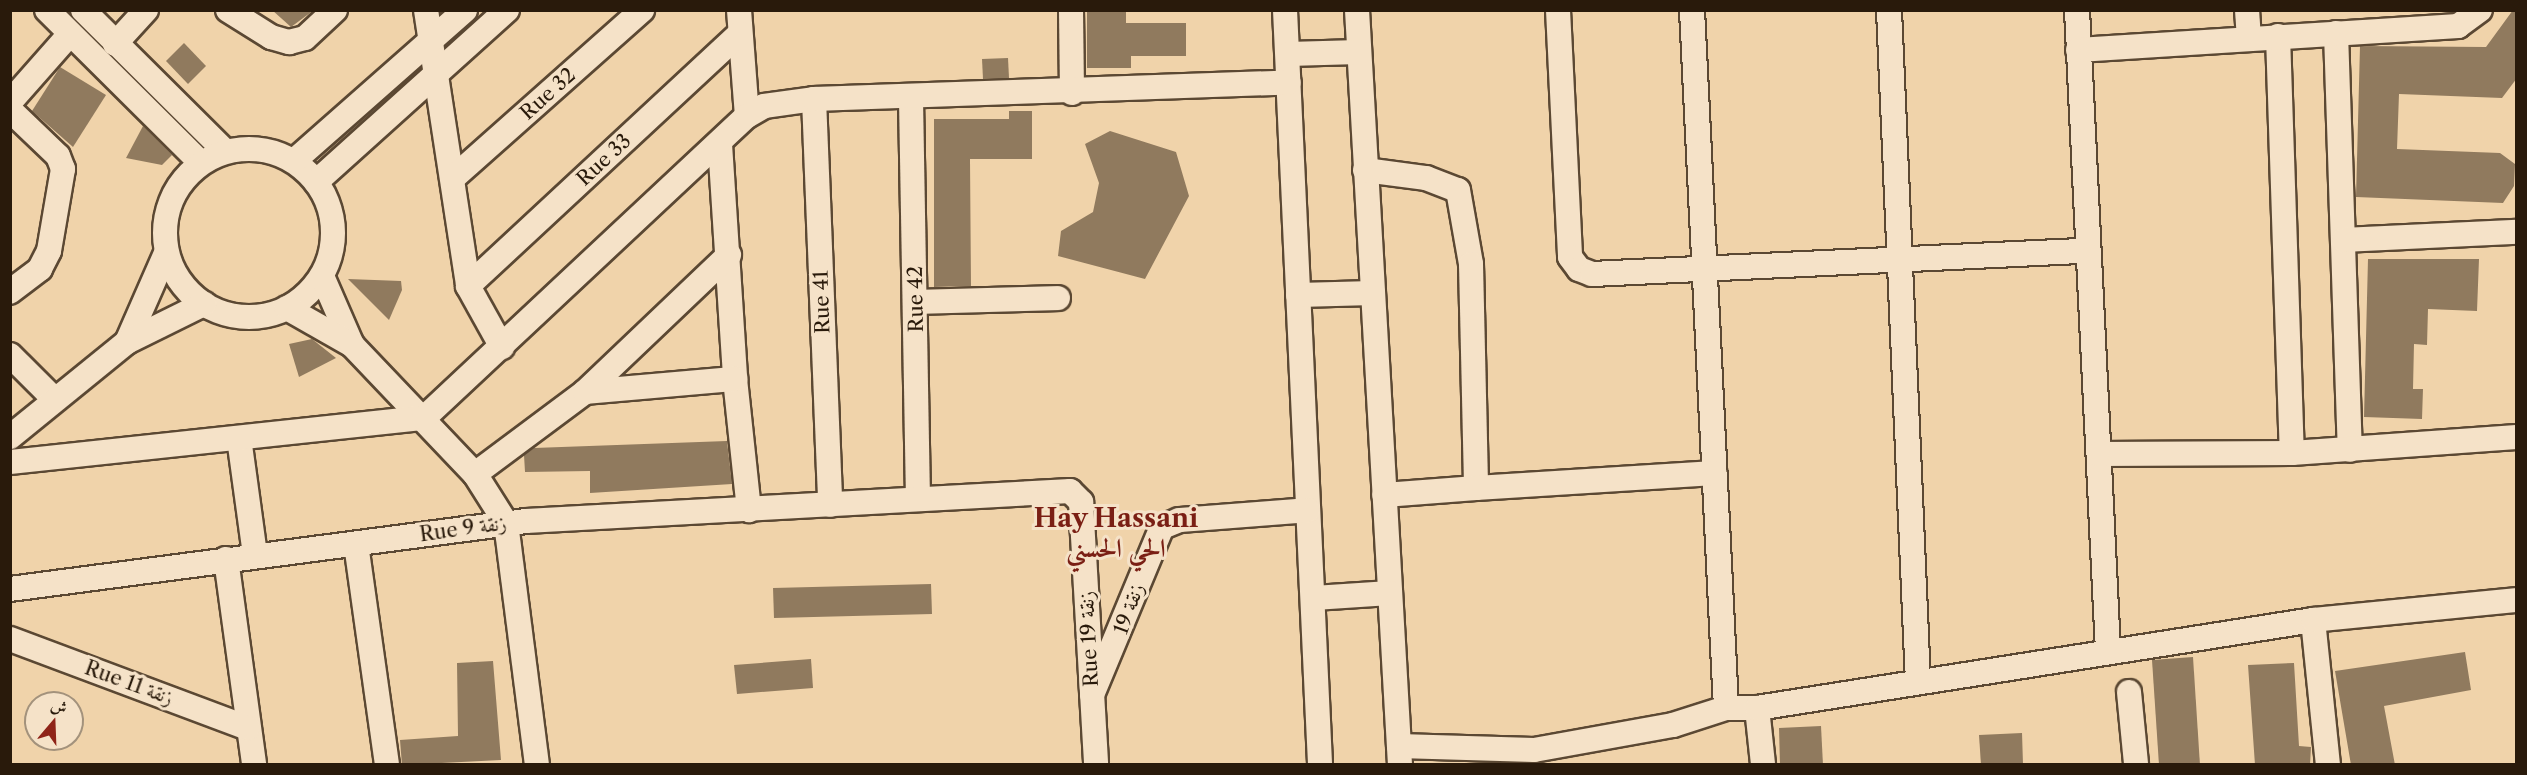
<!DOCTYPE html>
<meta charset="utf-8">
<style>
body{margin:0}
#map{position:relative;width:2527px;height:775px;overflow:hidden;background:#f0d3aa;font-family:"Libre Caslon Text",Amiri,serif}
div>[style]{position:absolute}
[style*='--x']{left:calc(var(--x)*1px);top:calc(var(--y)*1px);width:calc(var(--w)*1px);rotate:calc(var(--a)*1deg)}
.building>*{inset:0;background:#907a5e}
.roads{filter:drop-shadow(2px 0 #5b4833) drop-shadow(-2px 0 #5b4833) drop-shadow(0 2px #5b4833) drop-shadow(0 -2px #5b4833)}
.minor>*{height:24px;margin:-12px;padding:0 12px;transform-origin:12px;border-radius:12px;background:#f5e2c8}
.minor>.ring{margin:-12px;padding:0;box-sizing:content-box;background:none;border:24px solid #f5e2c8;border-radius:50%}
span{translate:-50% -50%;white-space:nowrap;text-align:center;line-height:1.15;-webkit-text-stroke:6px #f5e2c8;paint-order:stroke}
.street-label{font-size:20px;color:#291a0b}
.district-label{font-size:26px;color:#7a1f14;font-weight:700}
.frame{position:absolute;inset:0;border:12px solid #291a0b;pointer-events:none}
.north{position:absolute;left:24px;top:691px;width:60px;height:60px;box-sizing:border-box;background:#f5e2c8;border:2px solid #a3927c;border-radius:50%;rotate:19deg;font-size:16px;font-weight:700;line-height:24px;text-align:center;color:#291a0b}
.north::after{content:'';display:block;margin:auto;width:21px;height:27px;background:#8f2418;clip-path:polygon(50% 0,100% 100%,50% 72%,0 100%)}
</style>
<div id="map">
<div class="building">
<div style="clip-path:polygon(272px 10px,314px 10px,291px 27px)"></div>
<div style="clip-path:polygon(1087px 10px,1126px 10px,1126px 23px,1186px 23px,1186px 56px,1131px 56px,1131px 68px,1087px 68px)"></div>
<div style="clip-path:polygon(2513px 10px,2517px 10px,2517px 78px,2502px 98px,2399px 94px,2397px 149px,2500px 153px,2515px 164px,2514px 186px,2503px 203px,2356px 197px,2360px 46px,2486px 47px)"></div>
<div style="clip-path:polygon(184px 43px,206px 66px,188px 84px,166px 61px)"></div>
<div style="clip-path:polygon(1008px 58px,1009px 78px,983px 79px,982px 59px)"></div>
<div style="clip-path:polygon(60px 67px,106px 95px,73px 147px,32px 111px)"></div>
<div style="clip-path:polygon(1009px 111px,1032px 111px,1032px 159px,970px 159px,971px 286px,934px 287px,934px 119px,1009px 119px)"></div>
<div style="clip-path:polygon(143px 126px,172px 155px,162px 165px,126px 158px)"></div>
<div style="clip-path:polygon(1110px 131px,1176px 152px,1189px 196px,1145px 279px,1058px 256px,1061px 231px,1093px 212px,1099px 183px,1085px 144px)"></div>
<div style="clip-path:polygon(2368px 259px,2479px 259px,2477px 311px,2428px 309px,2427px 345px,2414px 344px,2413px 389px,2423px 389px,2422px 419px,2364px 417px)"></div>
<div style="clip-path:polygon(348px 279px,401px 281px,402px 290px,389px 320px)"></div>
<div style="clip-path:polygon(312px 339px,336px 358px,299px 377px,289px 344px)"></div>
<div style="clip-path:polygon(727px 441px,732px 484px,590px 493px,590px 471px,525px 472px,524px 455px,534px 448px)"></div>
<div style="clip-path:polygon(931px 584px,932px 614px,774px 618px,773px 588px)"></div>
<div style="clip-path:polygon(2465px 652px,2471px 690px,2384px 706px,2395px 765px,2351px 765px,2335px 671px)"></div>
<div style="clip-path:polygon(2193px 657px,2200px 765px,2159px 765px,2152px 660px)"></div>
<div style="clip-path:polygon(811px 659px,813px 688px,737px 694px,734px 665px)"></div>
<div style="clip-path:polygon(493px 661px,501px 760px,402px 765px,400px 740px,458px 736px,457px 663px)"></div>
<div style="clip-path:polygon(2294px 663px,2299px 746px,2311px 747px,2310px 765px,2255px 765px,2248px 665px)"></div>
<div style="clip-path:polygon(1821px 726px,1823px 765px,1780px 765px,1779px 728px)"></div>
<div style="clip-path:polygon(2022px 733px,2023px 765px,1981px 765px,1979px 735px)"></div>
</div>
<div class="roads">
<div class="minor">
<div style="--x:47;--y:10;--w:216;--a:44.8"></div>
<div style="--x:83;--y:10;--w:200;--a:44.8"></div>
<div style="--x:228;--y:10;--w:51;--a:32.1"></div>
<div style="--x:271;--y:37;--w:19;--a:16"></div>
<div style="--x:289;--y:42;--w:16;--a:-14"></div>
<div style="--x:305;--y:38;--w:41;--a:-43"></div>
<div style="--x:426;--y:10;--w:279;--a:81.3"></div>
<div style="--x:468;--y:286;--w:70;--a:60.9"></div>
<div style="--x:739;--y:10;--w:106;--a:85.7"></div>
<div style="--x:1071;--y:10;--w:83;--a:89.3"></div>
<div style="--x:1285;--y:10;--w:755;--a:87.34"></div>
<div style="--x:1357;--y:10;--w:755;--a:86.74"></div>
<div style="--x:1558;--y:10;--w:247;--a:87.2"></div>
<div style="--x:1570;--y:257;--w:15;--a:53"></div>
<div style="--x:1579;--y:269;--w:14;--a:21"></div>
<div style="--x:1592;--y:274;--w:497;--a:-2.7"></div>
<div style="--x:1692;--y:10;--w:699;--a:87.21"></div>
<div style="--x:1889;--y:10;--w:672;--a:87.53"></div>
<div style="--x:2077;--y:10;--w:641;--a:87.23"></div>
<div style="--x:2247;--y:10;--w:27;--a:86"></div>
<div style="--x:2336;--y:33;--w:417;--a:88.1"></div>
<div style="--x:2278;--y:36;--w:417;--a:88.1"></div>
<div style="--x:115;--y:44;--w:46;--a:-47.6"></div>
<div style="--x:2078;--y:50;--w:381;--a:-3.6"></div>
<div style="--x:2458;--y:26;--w:27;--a:-36"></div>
<div style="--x:1288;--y:54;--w:71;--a:-1.6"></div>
<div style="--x:814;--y:99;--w:406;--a:87.7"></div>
<div style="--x:911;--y:99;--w:400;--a:89"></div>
<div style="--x:10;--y:102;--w:91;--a:-48.6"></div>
<div style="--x:10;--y:110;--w:66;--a:43.8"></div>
<div style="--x:58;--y:156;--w:14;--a:69"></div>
<div style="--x:63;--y:169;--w:83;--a:99.7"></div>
<div style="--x:49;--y:251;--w:20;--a:117"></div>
<div style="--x:40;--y:269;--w:38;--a:143"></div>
<div style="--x:720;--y:144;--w:235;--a:86.3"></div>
<div style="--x:735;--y:379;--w:132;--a:83.9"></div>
<div class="ring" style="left:165px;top:149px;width:144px;height:144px"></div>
<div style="--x:294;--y:161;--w:228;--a:-41.4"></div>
<div style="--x:1365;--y:170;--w:62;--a:7.5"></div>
<div style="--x:1426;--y:178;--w:34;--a:21"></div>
<div style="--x:1458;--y:190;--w:75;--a:80"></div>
<div style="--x:1471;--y:264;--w:224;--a:88.7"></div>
<div style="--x:1476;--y:488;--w:92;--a:175.6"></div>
<div style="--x:453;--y:178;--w:253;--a:-41.6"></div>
<div style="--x:316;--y:182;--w:257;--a:-42"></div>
<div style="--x:2344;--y:240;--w:172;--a:-2.7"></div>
<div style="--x:322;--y:276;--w:75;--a:66.5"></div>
<div style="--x:468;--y:286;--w:371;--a:-42.9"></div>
<div style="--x:1298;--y:295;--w:75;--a:-1.5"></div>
<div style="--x:917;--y:302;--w:141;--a:-1.6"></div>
<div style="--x:287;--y:308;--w:75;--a:29.6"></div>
<div style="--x:352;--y:345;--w:178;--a:46.4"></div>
<div style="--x:475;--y:474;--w:58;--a:57.7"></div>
<div style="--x:506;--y:523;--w:243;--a:82.7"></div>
<div style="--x:127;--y:342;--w:97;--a:-66.3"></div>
<div style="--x:10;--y:355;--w:62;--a:45"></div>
<div style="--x:585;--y:392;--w:151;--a:-5"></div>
<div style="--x:10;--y:437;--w:151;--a:-39.1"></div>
<div style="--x:127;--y:342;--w:86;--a:-26.3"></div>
<div style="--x:239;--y:438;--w:118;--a:82.2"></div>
<div style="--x:2099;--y:454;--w:193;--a:-0.3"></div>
<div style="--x:2292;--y:453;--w:225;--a:-4.1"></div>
<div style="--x:10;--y:462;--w:416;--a:-6.1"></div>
<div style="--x:424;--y:418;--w:442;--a:-43.1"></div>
<div style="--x:747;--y:116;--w:20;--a:-30"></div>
<div style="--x:764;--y:106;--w:50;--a:-8"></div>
<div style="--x:814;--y:99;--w:475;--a:-2"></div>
<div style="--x:475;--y:474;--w:137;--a:-36.7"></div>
<div style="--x:585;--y:392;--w:199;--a:-43.6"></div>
<div style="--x:1476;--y:488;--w:239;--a:-3.6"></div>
<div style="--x:356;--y:544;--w:222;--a:82"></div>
<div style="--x:226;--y:559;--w:207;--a:82.2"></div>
<div style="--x:10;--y:589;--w:520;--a:-7.51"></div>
<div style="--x:526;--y:521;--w:545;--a:-3.16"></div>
<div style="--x:1070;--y:491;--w:16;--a:45"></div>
<div style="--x:1081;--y:502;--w:262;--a:86.7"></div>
<div style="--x:1314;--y:598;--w:76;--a:-3.8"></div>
<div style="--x:2313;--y:620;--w:145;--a:84.1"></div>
<div style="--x:10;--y:639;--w:254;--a:20.5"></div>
<div style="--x:2129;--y:692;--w:72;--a:84.4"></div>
<div style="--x:1092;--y:695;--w:182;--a:-67.4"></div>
<div style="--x:1162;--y:527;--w:18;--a:-22"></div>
<div style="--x:1179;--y:520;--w:129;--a:-4.4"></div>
<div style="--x:1757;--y:708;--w:56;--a:83.9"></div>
<div style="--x:1399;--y:746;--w:135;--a:1.7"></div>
<div style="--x:1534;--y:750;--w:141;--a:-10.2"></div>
<div style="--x:1673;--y:725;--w:56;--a:-17.8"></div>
<div style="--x:1726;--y:708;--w:31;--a:0"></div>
<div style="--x:1757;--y:708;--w:563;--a:-8.99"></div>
<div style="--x:2313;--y:620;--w:204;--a:-5.6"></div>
</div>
</div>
<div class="street-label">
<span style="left:548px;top:94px;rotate:-42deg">Rue 32</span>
<span style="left:604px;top:160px;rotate:-43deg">Rue 33</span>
<span style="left:916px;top:299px;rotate:-91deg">Rue 42</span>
<span style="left:822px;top:302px;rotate:-92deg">Rue 41</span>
<span style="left:463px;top:529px;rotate:-8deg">Rue 9 زنقة</span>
<span style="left:1129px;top:609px;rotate:-70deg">19 زنقة</span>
<span style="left:1089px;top:639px;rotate:-93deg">Rue 19 زنقة</span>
<span style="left:129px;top:683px;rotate:20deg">Rue 11 زنقة</span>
</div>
<div class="district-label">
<span style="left:1116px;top:534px">Hay Hassani<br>الحي الحسني</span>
</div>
<div class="frame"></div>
<div class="north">ش</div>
</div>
